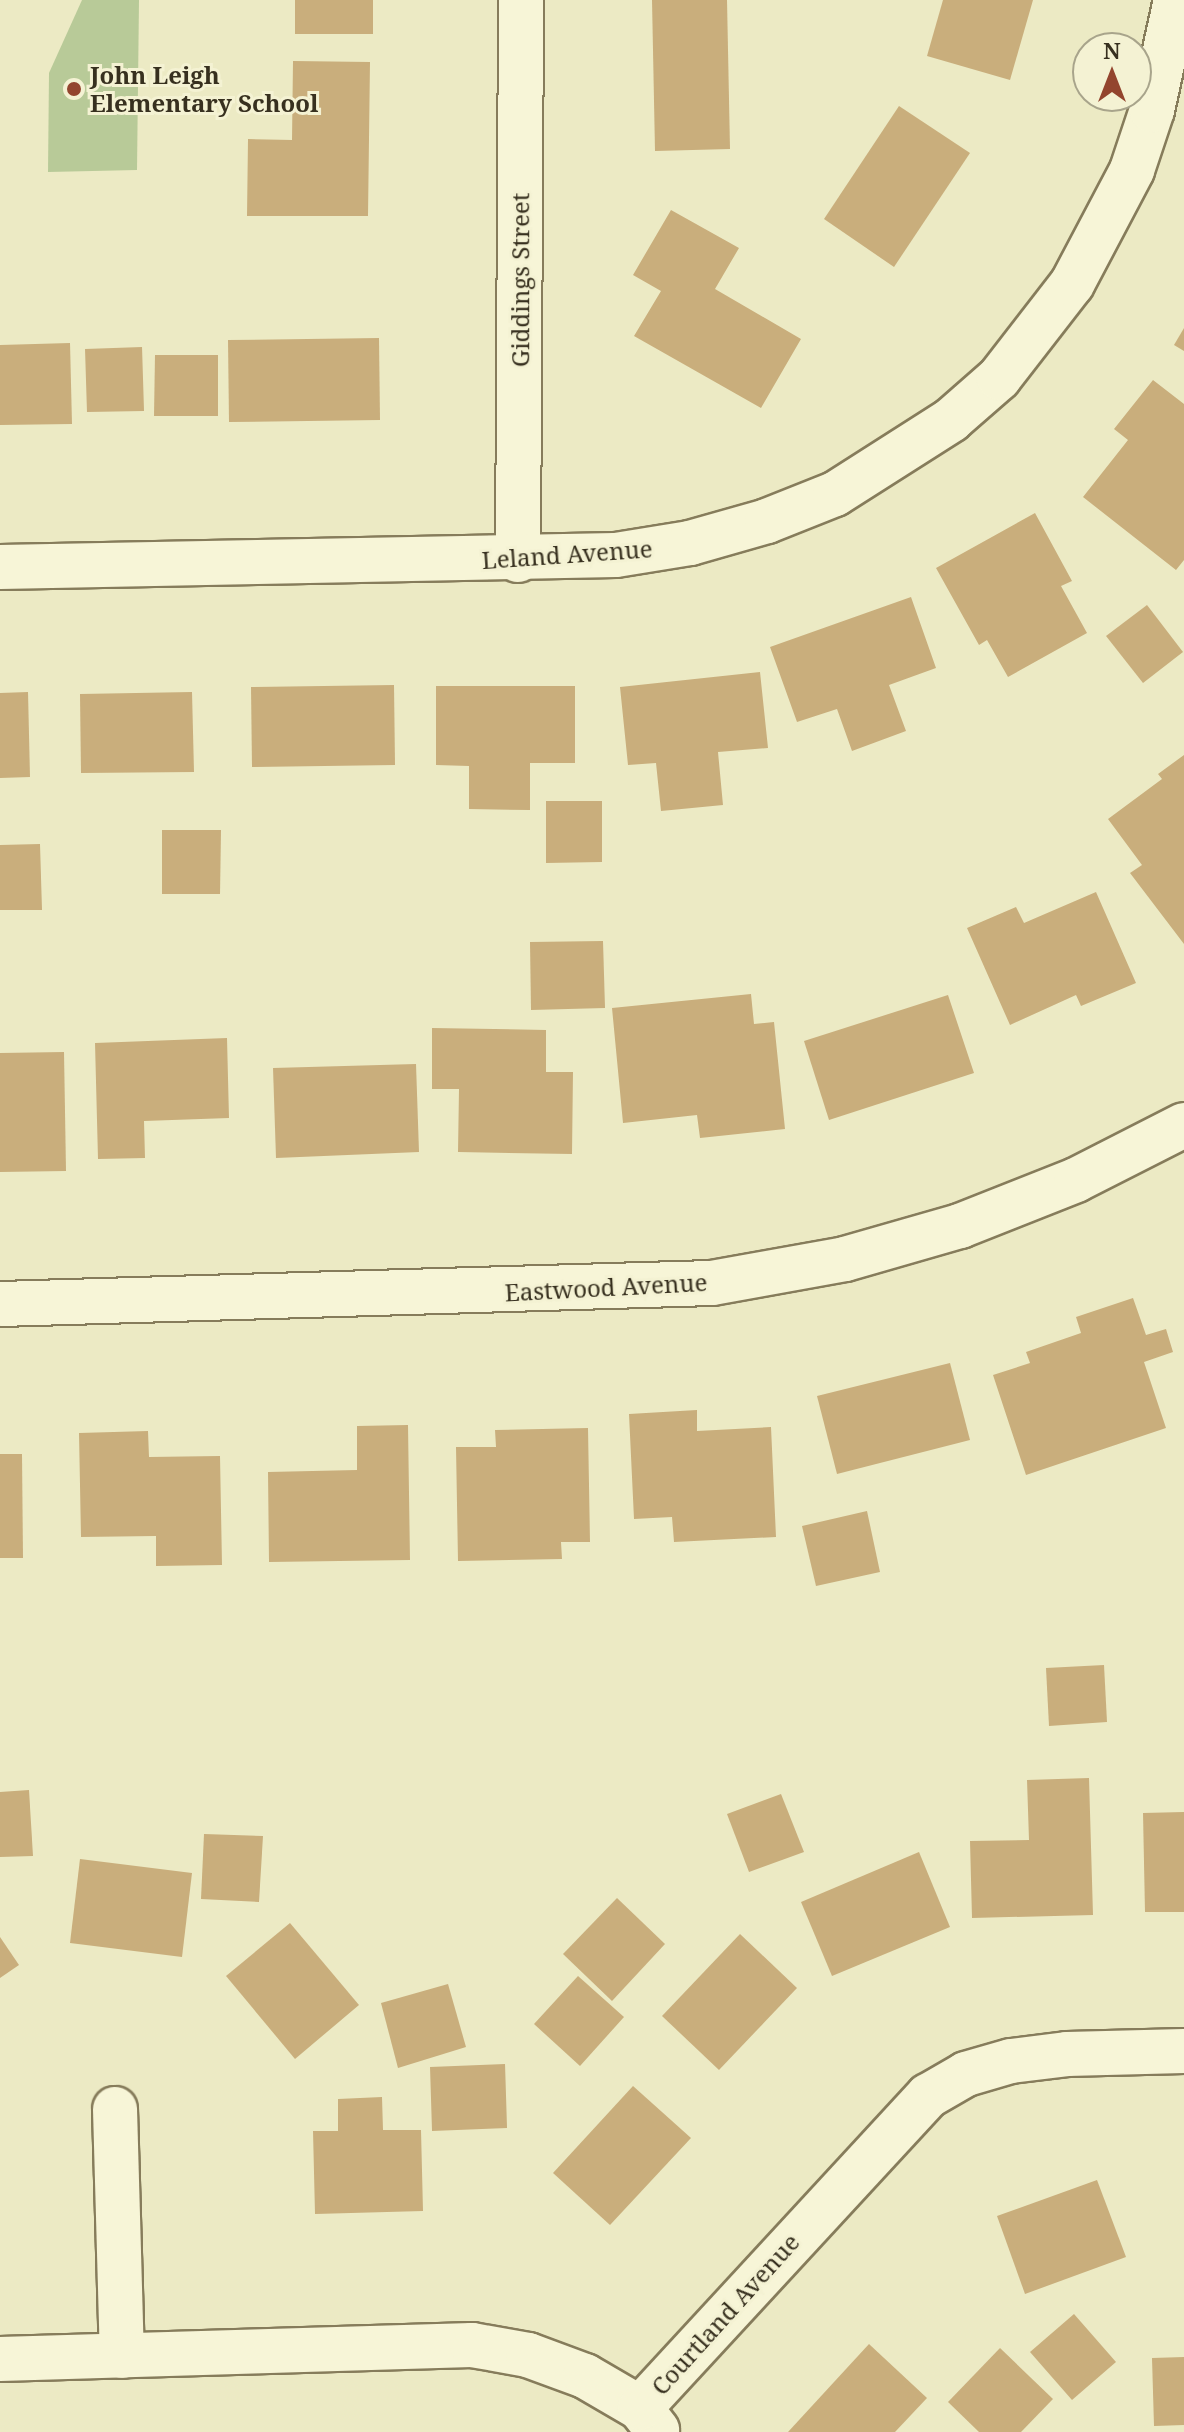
<!DOCTYPE html>
<style>
body{margin:0}
#map{position:relative;width:1184px;height:2432px;overflow:hidden;background:#eceac4;font-family:"Noto Serif",serif}
div>[style]{position:absolute}
[style*='--x']{left:calc(var(--x)*1px);top:calc(var(--y)*1px);width:calc(var(--w)*1px);rotate:calc(var(--a)*1deg)}
.green>*{inset:0;background:#b8ca98}
.building>*{inset:0;background:#c9ae7c}
.roads{filter:drop-shadow(2px 0 #867c5b) drop-shadow(-2px 0 #867c5b) drop-shadow(0 2px #867c5b) drop-shadow(0 -2px #867c5b)}
.minor>*{height:44px;margin:-22px;padding:0 22px;transform-origin:22px;border-radius:22px;background:#f7f5d7}
.dots>*{width:22px;height:22px;translate:-50% -50%;box-sizing:border-box;border:4px solid #f4f2d3;border-radius:50%}
span{translate:-50% -50%;white-space:nowrap;text-align:center;line-height:1.15;-webkit-text-stroke:6px #f4f2d3;paint-order:stroke}
.poi-label{font-size:24px;color:#37301f;font-weight:700}
.left{translate:0 -50%;text-align:left}
.street-label{font-size:24px;color:#37301f}
.north{position:absolute;left:1072px;top:32px;width:80px;height:80px;box-sizing:border-box;background:#f4f2d3;border:2px solid #a8a48b;border-radius:50%;rotate:0deg;font-size:22px;font-weight:700;line-height:32px;text-align:center;color:#37301f}
.north::after{content:'';display:block;margin:auto;width:28px;height:36px;background:#93452e;clip-path:polygon(50% 0,100% 100%,50% 72%,0 100%)}
</style>
<div id="map">
<div class="green">
<div style="clip-path:polygon(82px 0,139px 0,137px 170px,48px 172px,49px 73px)"></div>
</div>
<div class="building">
<div style="clip-path:polygon(295px 0,373px 0,373px 34px,295px 34px)"></div>
<div style="clip-path:polygon(652px 0,727px 0,730px 149px,655px 151px)"></div>
<div style="clip-path:polygon(943px 0,1033px 0,1010px 80px,927px 56px)"></div>
<div style="clip-path:polygon(293px 61px,370px 62px,368px 216px,247px 216px,248px 139px,292px 140px)"></div>
<div style="clip-path:polygon(899px 106px,970px 153px,894px 267px,824px 219px)"></div>
<div style="clip-path:polygon(671px 210px,739px 248px,715px 289px,801px 339px,761px 408px,634px 336px,661px 291px,633px 275px)"></div>
<div style="clip-path:polygon(1184px 328px,1184px 351px,1174px 345px)"></div>
<div style="clip-path:polygon(379px 338px,380px 420px,229px 422px,228px 340px)"></div>
<div style="clip-path:polygon(70px 343px,72px 424px,0 425px,0 345px)"></div>
<div style="clip-path:polygon(142px 347px,144px 411px,87px 412px,85px 349px)"></div>
<div style="clip-path:polygon(155px 355px,218px 355px,218px 416px,154px 416px)"></div>
<div style="clip-path:polygon(1153px 380px,1184px 404px,1184px 560px,1176px 570px,1083px 497px,1128px 440px,1114px 429px)"></div>
<div style="clip-path:polygon(1035px 513px,1072px 581px,1061px 586px,1087px 633px,1008px 677px,987px 640px,979px 645px,936px 568px)"></div>
<div style="clip-path:polygon(911px 597px,936px 668px,889px 685px,906px 731px,852px 751px,837px 709px,797px 722px,770px 647px)"></div>
<div style="clip-path:polygon(1147px 605px,1183px 652px,1143px 683px,1106px 636px)"></div>
<div style="clip-path:polygon(760px 672px,768px 748px,718px 752px,723px 805px,661px 811px,656px 763px,628px 765px,620px 687px)"></div>
<div style="clip-path:polygon(394px 685px,395px 765px,252px 767px,251px 687px)"></div>
<div style="clip-path:polygon(436px 686px,575px 686px,575px 763px,530px 763px,530px 810px,469px 809px,469px 766px,436px 765px)"></div>
<div style="clip-path:polygon(28px 692px,30px 777px,0 778px,0 693px)"></div>
<div style="clip-path:polygon(192px 692px,194px 772px,81px 773px,80px 694px)"></div>
<div style="clip-path:polygon(1184px 755px,1184px 944px,1130px 873px,1142px 865px,1108px 819px,1162px 779px,1158px 774px)"></div>
<div style="clip-path:polygon(546px 801px,602px 801px,602px 862px,546px 863px)"></div>
<div style="clip-path:polygon(162px 830px,221px 830px,220px 894px,162px 894px)"></div>
<div style="clip-path:polygon(40px 844px,42px 910px,0 910px,0 845px)"></div>
<div style="clip-path:polygon(1096px 892px,1136px 983px,1081px 1006px,1076px 995px,1010px 1025px,967px 928px,1016px 907px,1024px 923px)"></div>
<div style="clip-path:polygon(603px 941px,605px 1008px,531px 1010px,530px 942px)"></div>
<div style="clip-path:polygon(751px 994px,754px 1024px,774px 1022px,785px 1129px,700px 1138px,697px 1115px,623px 1123px,612px 1008px)"></div>
<div style="clip-path:polygon(948px 995px,974px 1073px,829px 1120px,804px 1041px)"></div>
<div style="clip-path:polygon(432px 1028px,546px 1030px,546px 1072px,573px 1072px,572px 1154px,458px 1152px,459px 1089px,432px 1089px)"></div>
<div style="clip-path:polygon(227px 1038px,229px 1118px,144px 1121px,145px 1158px,98px 1159px,95px 1043px)"></div>
<div style="clip-path:polygon(64px 1052px,66px 1171px,0 1172px,0 1053px)"></div>
<div style="clip-path:polygon(416px 1064px,419px 1152px,276px 1158px,273px 1068px)"></div>
<div style="clip-path:polygon(1133px 1298px,1146px 1335px,1166px 1329px,1173px 1352px,1144px 1362px,1166px 1428px,1026px 1475px,993px 1375px,1030px 1363px,1026px 1352px,1081px 1333px,1076px 1317px)"></div>
<div style="clip-path:polygon(950px 1363px,970px 1440px,837px 1474px,817px 1396px)"></div>
<div style="clip-path:polygon(697px 1410px,697px 1431px,771px 1427px,776px 1537px,674px 1542px,672px 1517px,634px 1519px,629px 1414px)"></div>
<div style="clip-path:polygon(408px 1425px,410px 1560px,269px 1562px,268px 1472px,357px 1470px,357px 1426px)"></div>
<div style="clip-path:polygon(588px 1428px,590px 1542px,561px 1542px,562px 1559px,458px 1561px,456px 1447px,496px 1447px,495px 1430px)"></div>
<div style="clip-path:polygon(148px 1431px,149px 1457px,220px 1456px,222px 1565px,156px 1566px,156px 1536px,81px 1537px,79px 1433px)"></div>
<div style="clip-path:polygon(0 1454px,22px 1454px,23px 1558px,0 1558px)"></div>
<div style="clip-path:polygon(867px 1511px,880px 1572px,816px 1586px,802px 1526px)"></div>
<div style="clip-path:polygon(1104px 1665px,1107px 1722px,1049px 1726px,1046px 1668px)"></div>
<div style="clip-path:polygon(1089px 1778px,1093px 1915px,972px 1918px,970px 1841px,1029px 1840px,1027px 1780px)"></div>
<div style="clip-path:polygon(29px 1790px,33px 1856px,0 1857px,0 1792px)"></div>
<div style="clip-path:polygon(781px 1794px,804px 1852px,749px 1872px,727px 1814px)"></div>
<div style="clip-path:polygon(1184px 1812px,1184px 1912px,1145px 1912px,1143px 1813px)"></div>
<div style="clip-path:polygon(204px 1834px,263px 1836px,259px 1902px,201px 1899px)"></div>
<div style="clip-path:polygon(919px 1852px,950px 1927px,832px 1976px,801px 1902px)"></div>
<div style="clip-path:polygon(80px 1859px,192px 1873px,182px 1957px,70px 1943px)"></div>
<div style="clip-path:polygon(617px 1898px,665px 1944px,612px 2001px,563px 1954px)"></div>
<div style="clip-path:polygon(290px 1923px,359px 2005px,295px 2059px,226px 1976px)"></div>
<div style="clip-path:polygon(740px 1934px,797px 1988px,719px 2070px,662px 2016px)"></div>
<div style="clip-path:polygon(0 1937px,19px 1965px,0 1978px)"></div>
<div style="clip-path:polygon(578px 1976px,624px 2017px,580px 2066px,534px 2024px)"></div>
<div style="clip-path:polygon(448px 1984px,466px 2047px,398px 2068px,381px 2003px)"></div>
<div style="clip-path:polygon(505px 2064px,507px 2128px,432px 2131px,430px 2067px)"></div>
<div style="clip-path:polygon(633px 2086px,691px 2138px,610px 2225px,553px 2173px)"></div>
<div style="clip-path:polygon(382px 2097px,383px 2130px,421px 2130px,423px 2211px,315px 2214px,313px 2131px,338px 2131px,338px 2099px)"></div>
<div style="clip-path:polygon(1097px 2180px,1126px 2257px,1025px 2294px,997px 2216px)"></div>
<div style="clip-path:polygon(1074px 2314px,1116px 2362px,1072px 2400px,1030px 2352px)"></div>
<div style="clip-path:polygon(869px 2344px,927px 2398px,895px 2432px,788px 2432px)"></div>
<div style="clip-path:polygon(1000px 2348px,1053px 2399px,1021px 2432px,979px 2432px,948px 2402px)"></div>
<div style="clip-path:polygon(1184px 2357px,1184px 2425px,1154px 2426px,1152px 2358px)"></div>
</div>
<div class="roads">
<div class="minor">
<div style="--x:518;--y:560;--w:560;--a:-89.69"></div>
<div style="--x:0;--y:567;--w:616;--a:-1.12"></div>
<div style="--x:616;--y:555;--w:75;--a:-9.2"></div>
<div style="--x:690;--y:543;--w:80;--a:-15.9"></div>
<div style="--x:767;--y:521;--w:73;--a:-21.7"></div>
<div style="--x:835;--y:494;--w:138;--a:-32.5"></div>
<div style="--x:951;--y:420;--w:64;--a:-41.2"></div>
<div style="--x:999;--y:378;--w:119;--a:-52.2"></div>
<div style="--x:1072;--y:284;--w:129;--a:-62.2"></div>
<div style="--x:1132;--y:170;--w:63;--a:-71.6"></div>
<div style="--x:1152;--y:110;--w:113;--a:-77.7"></div>
<div style="--x:0;--y:1304;--w:712;--a:-1.69"></div>
<div style="--x:712;--y:1283;--w:135;--a:-10.2"></div>
<div style="--x:845;--y:1259;--w:120;--a:-16"></div>
<div style="--x:960;--y:1226;--w:125;--a:-21.6"></div>
<div style="--x:1076;--y:1180;--w:121;--a:-27"></div>
<div style="--x:115;--y:2109;--w:247;--a:88.4"></div>
<div style="--x:0;--y:2359;--w:472;--a:-1.7"></div>
<div style="--x:472;--y:2345;--w:57;--a:10.1"></div>
<div style="--x:528;--y:2355;--w:61;--a:20.2"></div>
<div style="--x:585;--y:2376;--w:64;--a:30.2"></div>
<div style="--x:640;--y:2408;--w:28;--a:52"></div>
<div style="--x:640;--y:2408;--w:425;--a:-47.3"></div>
<div style="--x:928;--y:2096;--w:44;--a:-30.1"></div>
<div style="--x:966;--y:2074;--w:47;--a:-16.1"></div>
<div style="--x:1011;--y:2061;--w:56;--a:-7.1"></div>
<div style="--x:1067;--y:2054;--w:117;--a:-1.5"></div>
</div>
</div>
<div class="dots">
<div style="left:74px;top:89px;background:#93452e"></div>
</div>
<div class="poi-label">
<span class="left" style="left:90px;top:89px">John Leigh<br>Elementary School</span>
</div>
<div class="street-label">
<span style="left:520px;top:280px;rotate:-90deg">Giddings Street</span>
<span style="left:567px;top:554px;rotate:-4deg">Leland Avenue</span>
<span style="left:606px;top:1287px;rotate:-3deg">Eastwood Avenue</span>
<span style="left:725px;top:2314px;rotate:-48deg">Courtland Avenue</span>
</div>
<div class="north">N</div>
</div>
